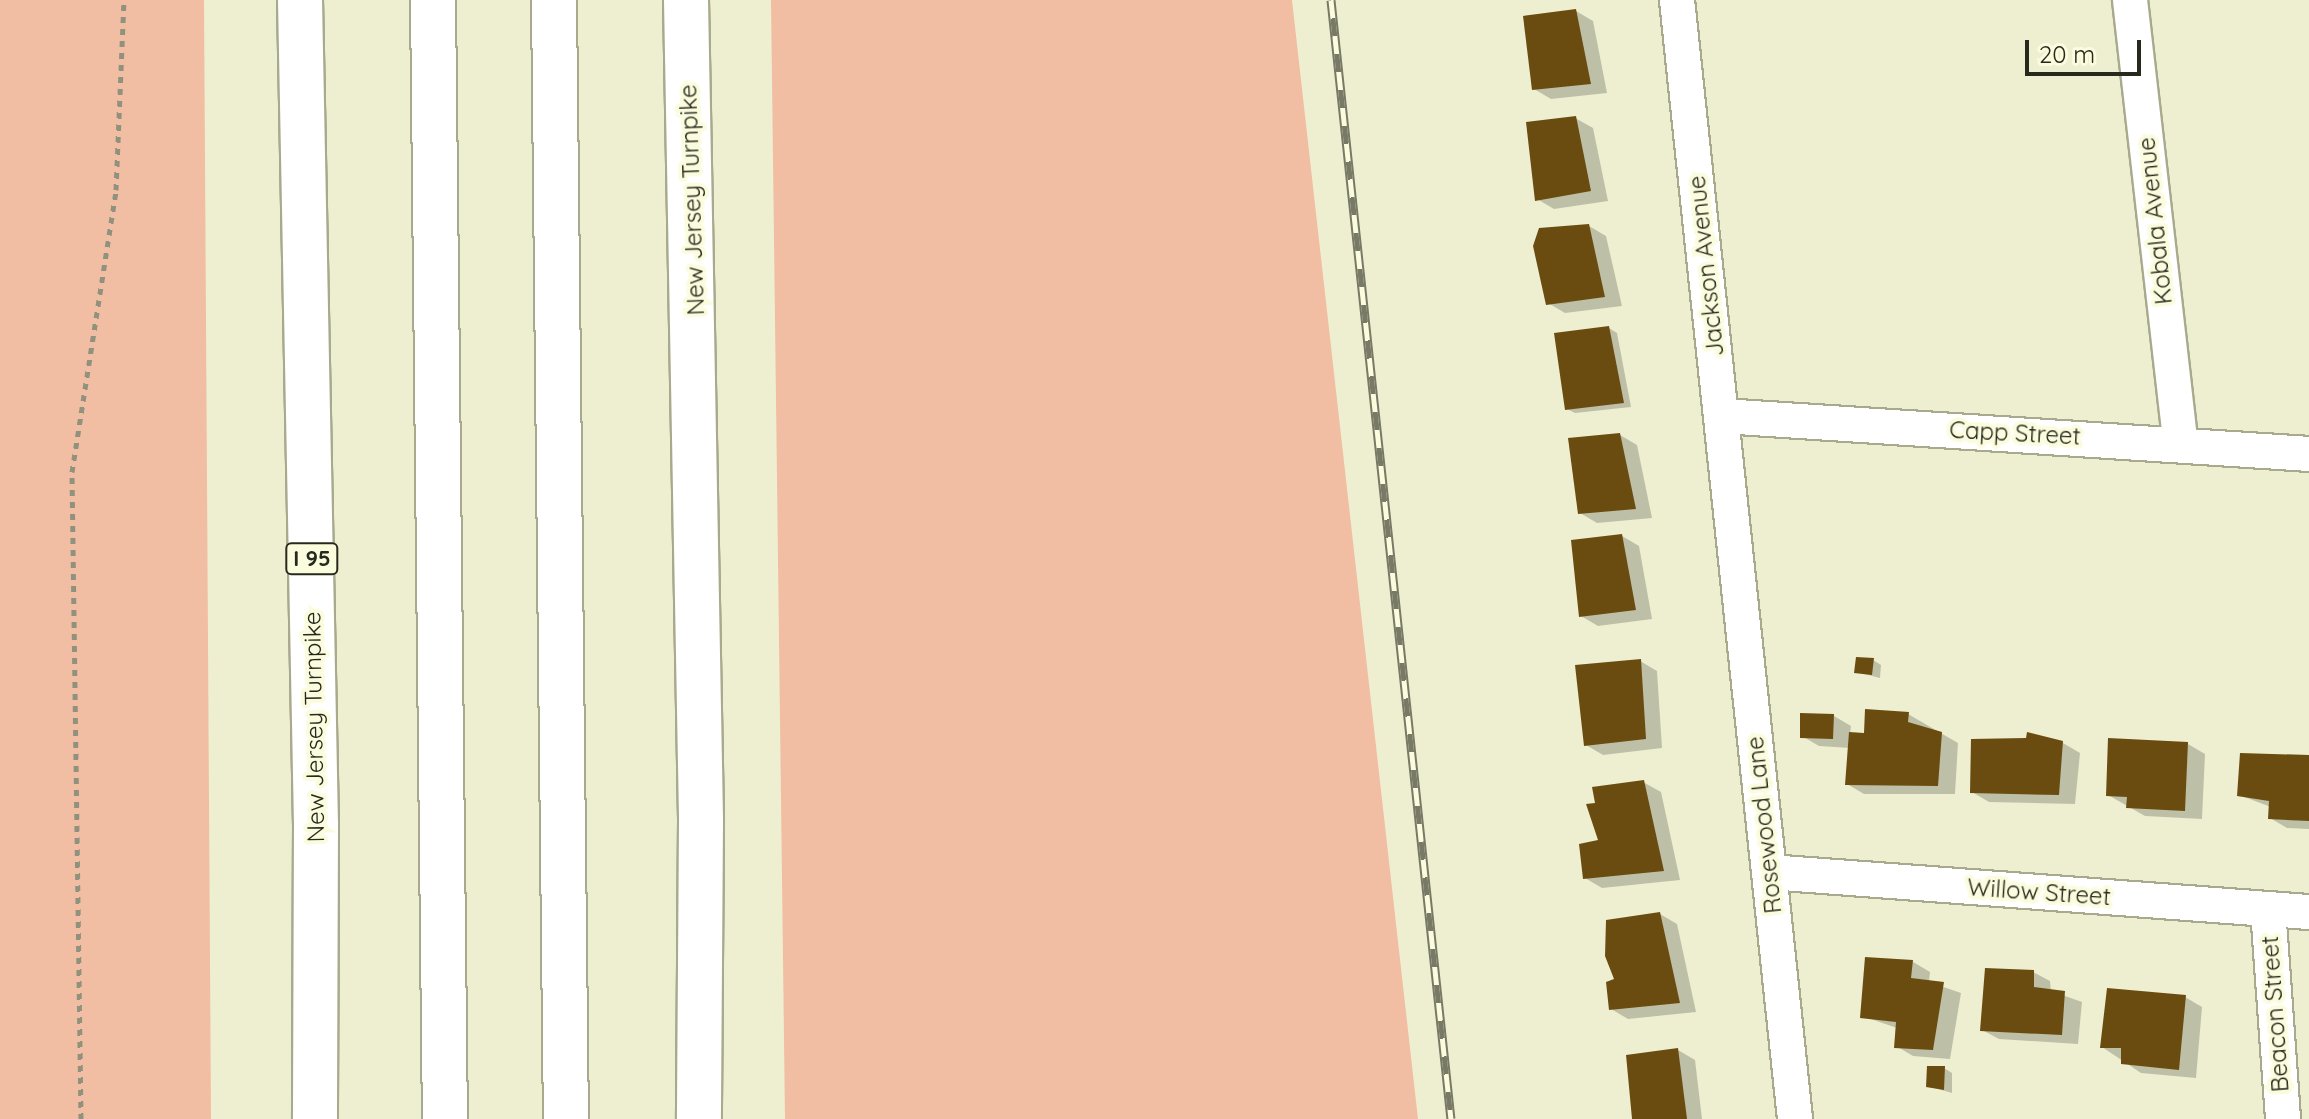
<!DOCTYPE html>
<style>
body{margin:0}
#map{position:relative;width:2309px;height:1119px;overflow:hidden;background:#eeefd1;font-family:Quicksand,sans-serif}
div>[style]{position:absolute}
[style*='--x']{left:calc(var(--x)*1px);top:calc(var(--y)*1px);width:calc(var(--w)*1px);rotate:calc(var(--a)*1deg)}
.green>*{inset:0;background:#f2bea3}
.shadow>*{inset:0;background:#0003}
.building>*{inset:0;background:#6b4c10}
.path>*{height:5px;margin-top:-2.5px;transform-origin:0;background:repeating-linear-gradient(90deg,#91927d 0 6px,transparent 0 12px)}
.roads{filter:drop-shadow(2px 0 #a8a98d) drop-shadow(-2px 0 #a8a98d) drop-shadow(0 2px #a8a98d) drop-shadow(0 -2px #a8a98d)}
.street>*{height:34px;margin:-17px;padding:0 17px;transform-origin:17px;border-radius:17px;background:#fff}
.highway>*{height:44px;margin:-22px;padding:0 22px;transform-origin:22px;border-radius:22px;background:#fff}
.rail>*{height:9px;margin-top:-4.5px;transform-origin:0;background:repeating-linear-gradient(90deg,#fbfcde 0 18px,#797a66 0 36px);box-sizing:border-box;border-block:2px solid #797a66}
span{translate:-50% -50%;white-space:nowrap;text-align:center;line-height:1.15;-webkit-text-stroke:8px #fbfcde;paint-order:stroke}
.shield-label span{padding:2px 6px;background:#fbfcde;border:2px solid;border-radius:6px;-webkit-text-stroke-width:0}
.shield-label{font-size:22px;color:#28291d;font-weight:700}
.street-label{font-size:24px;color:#28291d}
.scale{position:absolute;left:2025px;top:40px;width:116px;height:36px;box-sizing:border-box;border:4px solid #28291d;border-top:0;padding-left:10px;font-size:24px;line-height:28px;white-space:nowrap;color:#28291d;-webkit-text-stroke:6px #fbfcde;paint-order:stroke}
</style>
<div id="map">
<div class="green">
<div style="clip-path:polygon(0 0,204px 0,211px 1119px,0 1119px)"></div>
<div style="clip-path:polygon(771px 0,1292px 0,1418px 1119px,785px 1119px)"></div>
</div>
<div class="shadow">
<div style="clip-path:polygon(1576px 11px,1593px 21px,1607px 93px,1551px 99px,1534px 89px)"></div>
<div style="clip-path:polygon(1575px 118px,1593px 128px,1608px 201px,1554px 209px,1537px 199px)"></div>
<div style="clip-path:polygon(1589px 226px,1606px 236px,1622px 306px,1565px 313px,1548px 303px)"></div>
<div style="clip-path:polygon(1609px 328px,1617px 333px,1631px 407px,1575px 413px,1567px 409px)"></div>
<div style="clip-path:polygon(1620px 435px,1637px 445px,1652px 518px,1597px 523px,1580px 513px)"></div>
<div style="clip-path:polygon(1622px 536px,1639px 546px,1652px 619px,1598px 626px,1581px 616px)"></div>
<div style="clip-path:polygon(1873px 660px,1881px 665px,1880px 678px,1856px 672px)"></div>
<div style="clip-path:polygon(1640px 661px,1657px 671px,1662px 748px,1603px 755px,1586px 745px)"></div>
<div style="clip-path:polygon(1908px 714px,1958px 743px,1955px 794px,1864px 794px,1847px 784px,1850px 748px,1819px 746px,1802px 736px,1834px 716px,1851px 726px,1850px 734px,1866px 735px)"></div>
<div style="clip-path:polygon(2063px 743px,2080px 753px,2075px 804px,1989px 802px,1972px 792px)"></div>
<div style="clip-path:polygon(2188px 744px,2205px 754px,2202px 819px,2145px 816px,2108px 795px)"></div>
<div style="clip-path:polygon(2309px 757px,2309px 829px,2287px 828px,2270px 818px,2271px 807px,2239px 795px)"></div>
<div style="clip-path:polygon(1643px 782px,1661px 792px,1680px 880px,1602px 888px,1585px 878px,1601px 842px,1598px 804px)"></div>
<div style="clip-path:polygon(1660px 914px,1677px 924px,1696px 1012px,1628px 1019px,1611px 1009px,1617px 980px)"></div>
<div style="clip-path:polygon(1866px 959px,1913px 962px,1930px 972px,1929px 982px,1961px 993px,1950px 1059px,1913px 1056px,1896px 1046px,1897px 1028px,1862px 1016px)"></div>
<div style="clip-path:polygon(2033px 972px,2050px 981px,2051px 991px,2082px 1002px,2078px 1044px,1999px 1039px,1982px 1030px)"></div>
<div style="clip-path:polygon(2185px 997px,2202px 1007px,2196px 1078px,2141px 1073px,2102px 1047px)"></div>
<div style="clip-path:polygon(1678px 1050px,1695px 1060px,1702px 1119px,1635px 1119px)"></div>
<div style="clip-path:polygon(1944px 1068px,1952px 1073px,1952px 1093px,1928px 1086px)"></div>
</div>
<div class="building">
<div style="clip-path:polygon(1576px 9px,1591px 84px,1532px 90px,1523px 16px)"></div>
<div style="clip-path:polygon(1576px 116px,1591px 191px,1535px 201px,1526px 122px)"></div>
<div style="clip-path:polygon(1589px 224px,1605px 297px,1546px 305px,1533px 246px,1539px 228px)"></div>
<div style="clip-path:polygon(1609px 326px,1624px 403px,1565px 410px,1554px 333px)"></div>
<div style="clip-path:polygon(1620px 433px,1636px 509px,1578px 514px,1568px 438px)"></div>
<div style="clip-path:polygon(1622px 534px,1636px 610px,1579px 617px,1571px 540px)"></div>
<div style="clip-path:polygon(1856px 657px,1874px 658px,1872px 675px,1854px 673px)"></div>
<div style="clip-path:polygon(1641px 659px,1646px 739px,1584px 746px,1575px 665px)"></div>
<div style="clip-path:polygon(1865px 709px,1909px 712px,1908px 722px,1942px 732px,1938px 786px,1845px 785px,1849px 732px,1864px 733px)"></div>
<div style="clip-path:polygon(1800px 713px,1834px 714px,1833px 739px,1800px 738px)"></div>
<div style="clip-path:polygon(2027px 732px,2063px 741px,2059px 795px,1970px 793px,1971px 739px,2026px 738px)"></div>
<div style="clip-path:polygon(2108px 738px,2188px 742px,2185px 811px,2126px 808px,2127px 797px,2106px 796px)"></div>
<div style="clip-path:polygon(2240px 753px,2309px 755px,2309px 821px,2268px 819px,2269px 801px,2237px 796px)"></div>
<div style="clip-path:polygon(1644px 780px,1664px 871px,1583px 879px,1579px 844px,1598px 840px,1586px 804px,1595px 803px,1592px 787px)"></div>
<div style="clip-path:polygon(1660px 912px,1680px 1003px,1609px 1010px,1606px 982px,1614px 979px,1605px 956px,1606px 920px)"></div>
<div style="clip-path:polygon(1865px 957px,1913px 960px,1911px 978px,1944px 982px,1933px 1050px,1894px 1048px,1896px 1022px,1860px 1018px)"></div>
<div style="clip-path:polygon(1985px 968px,2034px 970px,2034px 987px,2065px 991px,2062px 1035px,1980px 1031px)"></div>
<div style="clip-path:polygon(2107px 988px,2186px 995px,2179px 1070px,2121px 1064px,2121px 1048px,2100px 1048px)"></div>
<div style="clip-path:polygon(1678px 1048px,1687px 1119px,1632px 1119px,1626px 1055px)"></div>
<div style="clip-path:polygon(1927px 1066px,1945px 1066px,1944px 1090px,1926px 1087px)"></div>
</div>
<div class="path">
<div style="--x:81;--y:1119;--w:647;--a:-90.8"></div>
<div style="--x:72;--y:472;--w:285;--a:-81.1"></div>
<div style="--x:116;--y:190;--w:190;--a:-87.6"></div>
</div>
<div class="roads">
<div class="street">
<div style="--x:1677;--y:0;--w:1125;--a:83.98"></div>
<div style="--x:2130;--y:0;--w:445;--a:83.5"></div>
<div style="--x:1722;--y:416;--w:588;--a:3.7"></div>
<div style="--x:1769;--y:872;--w:541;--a:4.24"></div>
<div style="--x:2268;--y:909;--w:211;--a:85.9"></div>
</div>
<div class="highway">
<div style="--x:300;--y:0;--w:824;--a:88.89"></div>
<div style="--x:316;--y:824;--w:295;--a:90.2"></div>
<div style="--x:433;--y:0;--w:1119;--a:89.39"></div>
<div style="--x:554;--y:0;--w:1119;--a:89.39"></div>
<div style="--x:686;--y:0;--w:821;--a:88.95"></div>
<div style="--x:701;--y:821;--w:298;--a:90.4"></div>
</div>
</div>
<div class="rail">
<div style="--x:1331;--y:0;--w:1125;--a:83.88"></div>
</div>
<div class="shield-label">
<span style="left:312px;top:559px">I 95</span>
</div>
<div class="street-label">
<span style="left:692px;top:200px;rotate:-92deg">New Jersey Turnpike</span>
<span style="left:2155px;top:221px;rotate:-96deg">Kobala Avenue</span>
<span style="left:1706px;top:266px;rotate:-96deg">Jackson Avenue</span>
<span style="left:2015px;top:433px;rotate:3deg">Capp Street</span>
<span style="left:314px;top:727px;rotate:-91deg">New Jersey Turnpike</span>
<span style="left:1764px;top:825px;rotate:-96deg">Rosewood Lane</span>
<span style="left:2039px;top:892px;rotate:4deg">Willow Street</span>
<span style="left:2275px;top:1014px;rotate:-94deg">Beacon Street</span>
</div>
<div class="scale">20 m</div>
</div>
